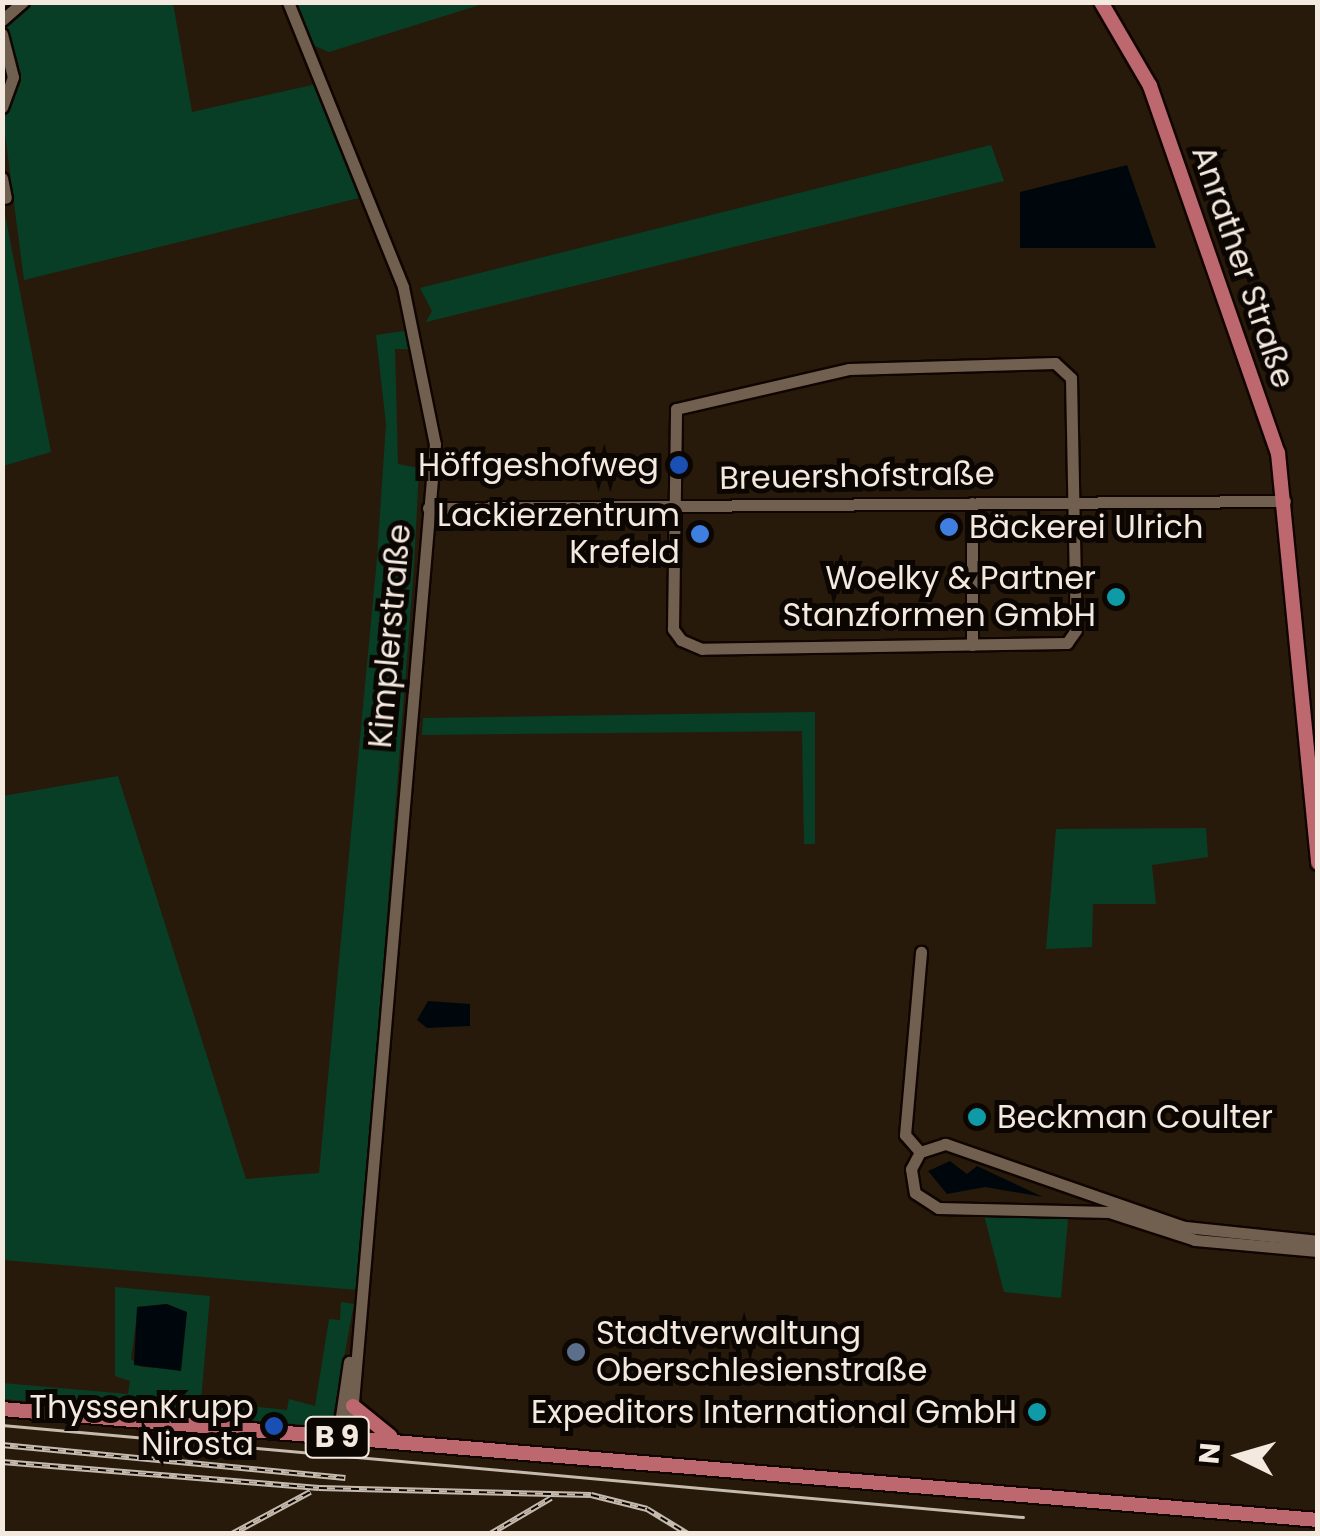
<!DOCTYPE html>
<meta charset="utf-8">
<style>
body{margin:0}
#map{position:relative;width:1320px;height:1536px;overflow:hidden;background:#281a0a;font-family:Poppins,sans-serif}
div>[style]{position:absolute}
[style*='--x']{left:calc(var(--x)*1px);top:calc(var(--y)*1px);width:calc(var(--w)*1px);rotate:calc(var(--a)*1deg)}
.green>*{inset:0;background:#083e25}
.water>*{inset:0;background:#00070c}
.roads{filter:drop-shadow(2px 0 #100500) drop-shadow(-2px 0 #100500) drop-shadow(0 2px #100500) drop-shadow(0 -2px #100500)}
.minor>*{height:11px;margin:-5.5px;padding:0 5.5px;transform-origin:5.5px;border-radius:5.5px;background:#71604f}
.major>*{height:14px;margin:-7px;padding:0 7px;transform-origin:7px;border-radius:7px;background:#bd686f}
.tram>*{height:2.5px;margin:-1.25px;padding:0 1.25px;transform-origin:1.25px;border-radius:1.25px;background:#c5baae}
.rail>*{height:6px;margin-top:-3px;transform-origin:0;background:repeating-linear-gradient(90deg,#0c0602 0 8px,#c5baae 0 16px);box-sizing:border-box;border-block:2px solid #c5baae}
.dots>*{width:28px;height:28px;translate:-50% -50%;box-sizing:border-box;border:5px solid #0c0602;border-radius:50%}
span{translate:-50% -50%;white-space:nowrap;text-align:center;line-height:1.15;-webkit-text-stroke:10px #0c0602;paint-order:stroke}
.shield-label span{padding:2px 8px;background:#0c0602;border:2px solid;border-radius:8px;-webkit-text-stroke-width:0}
.shield-label{font-size:30px;color:#f3e9df;font-weight:700}
.street-label{font-size:32px;color:#f3e9df}
.poi-label{font-size:32px;color:#f3e9df}
.right{translate:-100% -50%;text-align:right}
.left{translate:0 -50%;text-align:left}
.frame{position:absolute;inset:0;border:5px solid #f3e9df;pointer-events:none}
.north{position:absolute;left:1190px;top:1406px;width:100px;height:100px;-webkit-text-stroke:8px #0c0602;paint-order:stroke;rotate:275deg;font-size:28px;font-weight:700;line-height:40px;text-align:center;color:#f3e9df}
.north::after{content:'';display:block;margin:auto;width:35px;height:45px;background:#f3e9df;clip-path:polygon(50% 0,100% 100%,50% 72%,0 100%)}
</style>
<div id="map">
<div class="green">
<div style="clip-path:polygon(29px 2px,173px 3px,192px 112px,321px 83px,367px 196px,24px 280px,2px 111px,10px 99px,5px 21px)"></div>
<div style="clip-path:polygon(291px 3px,486px 3px,329px 52px,310px 44px)"></div>
<div style="clip-path:polygon(991px 145px,1004px 181px,426px 322px,432px 311px,420px 288px)"></div>
<div style="clip-path:polygon(2px 199px,51px 452px,3px 466px)"></div>
<div style="clip-path:polygon(411px 330px,409px 349px,395px 349px,398px 464px,419px 468px,414px 567px,358px 1290px,3px 1260px,3px 796px,118px 776px,246px 1179px,319px 1173px,377px 558px,386px 424px,376px 335px)"></div>
<div style="clip-path:polygon(815px 712px,815px 844px,804px 844px,802px 731px,422px 735px,423px 718px)"></div>
<div style="clip-path:polygon(1206px 828px,1208px 857px,1152px 865px,1156px 904px,1093px 904px,1092px 947px,1046px 949px,1056px 829px)"></div>
<div style="clip-path:polygon(984px 1215px,1068px 1219px,1061px 1298px,1004px 1292px)"></div>
<div style="clip-path:polygon(evenodd,115px 1287px,210px 1296px,201px 1401px,287px 1410px,289px 1399px,315px 1406px,329px 1319px,340px 1320px,341px 1302px,354px 1304px,331px 1427px,3px 1399px,2px 1383px,128px 1394px,130px 1381px,115px 1376px,115px 1287px,167px 1304px,174px 1369px,141px 1367px,131px 1359px,138px 1307px,167px 1304px)"></div>
</div>
<div class="water">
<div style="clip-path:polygon(1127px 165px,1156px 248px,1020px 248px,1020px 192px)"></div>
<div style="clip-path:polygon(428px 1001px,470px 1004px,470px 1026px,427px 1028px,417px 1020px)"></div>
<div style="clip-path:polygon(950px 1161px,967px 1174px,977px 1166px,1043px 1197px,985px 1187px,947px 1194px,928px 1171px)"></div>
<div style="clip-path:polygon(167px 1304px,187px 1312px,181px 1371px,134px 1365px,137px 1307px)"></div>
</div>
<div class="roads">
<div class="minor">
<div style="--x:288;--y:2;--w:307;--a:68"></div>
<div style="--x:403;--y:287;--w:160;--a:78.5"></div>
<div style="--x:435;--y:444;--w:998;--a:94.89"></div>
<div style="--x:2;--y:20;--w:28;--a:-41"></div>
<div style="--x:2;--y:34;--w:44;--a:75.7"></div>
<div style="--x:13;--y:77;--w:32;--a:110"></div>
<div style="--x:2;--y:178;--w:20;--a:79"></div>
<div style="--x:1055;--y:363;--w:22;--a:43"></div>
<div style="--x:1071;--y:378;--w:252;--a:88.9"></div>
<div style="--x:1076;--y:630;--w:16;--a:125"></div>
<div style="--x:1067;--y:643;--w:365;--a:179.1"></div>
<div style="--x:702;--y:649;--w:23;--a:-157"></div>
<div style="--x:681;--y:640;--w:14;--a:-126"></div>
<div style="--x:673;--y:629;--w:220;--a:-89.2"></div>
<div style="--x:676;--y:409;--w:178;--a:-13"></div>
<div style="--x:849;--y:369;--w:206;--a:-1.7"></div>
<div style="--x:972;--y:503;--w:142;--a:90"></div>
<div style="--x:428;--y:508;--w:857;--a:-0.47"></div>
<div style="--x:920;--y:1152;--w:23;--a:-131"></div>
<div style="--x:905;--y:1135;--w:184;--a:-85"></div>
<div style="--x:1318;--y:1241;--w:135;--a:-174"></div>
<div style="--x:1184;--y:1227;--w:253;--a:-160.8"></div>
<div style="--x:945;--y:1144;--w:26;--a:162"></div>
<div style="--x:920;--y:1152;--w:19;--a:118"></div>
<div style="--x:911;--y:1169;--w:24;--a:81"></div>
<div style="--x:915;--y:1193;--w:27;--a:33"></div>
<div style="--x:938;--y:1208;--w:171;--a:1.3"></div>
<div style="--x:1109;--y:1212;--w:90;--a:18"></div>
<div style="--x:1195;--y:1240;--w:123;--a:5.1"></div>
<div style="--x:338;--y:1437;--w:76;--a:-81.7"></div>
</div>
<div class="major">
<div style="--x:1101;--y:2;--w:97;--a:59.7"></div>
<div style="--x:1150;--y:86;--w:389;--a:70.8"></div>
<div style="--x:1278;--y:453;--w:412;--a:84.4"></div>
<div style="--x:353;--y:1406;--w:48;--a:39"></div>
<div style="--x:2;--y:1409;--w:1321;--a:4.82"></div>
</div>
</div>
<div class="tram">
<div style="--x:2;--y:1425;--w:1025;--a:5.15"></div>
</div>
<div class="rail">
<div style="--x:2;--y:1445;--w:345;--a:5.5"></div>
<div style="--x:2;--y:1462;--w:318;--a:4.7"></div>
<div style="--x:319;--y:1488;--w:272;--a:1.5"></div>
<div style="--x:591;--y:1495;--w:58;--a:14"></div>
<div style="--x:647;--y:1509;--w:48;--a:31.4"></div>
<div style="--x:232;--y:1534;--w:89;--a:-28.3"></div>
<div style="--x:490;--y:1534;--w:71;--a:-30.5"></div>
</div>
<div class="dots">
<div style="left:679px;top:465px;background:#1a4fb4"></div>
<div style="left:949px;top:527px;background:#3f7fe0"></div>
<div style="left:700px;top:534px;background:#3f7fe0"></div>
<div style="left:1116px;top:597px;background:#0f9aa8"></div>
<div style="left:977px;top:1117px;background:#0f9aa8"></div>
<div style="left:576px;top:1352px;background:#5c6f8a"></div>
<div style="left:1037px;top:1412px;background:#0f9aa8"></div>
<div style="left:274px;top:1426px;background:#1a4fb4"></div>
</div>
<div class="shield-label">
<span style="left:337px;top:1437px">B 9</span>
</div>
<div class="street-label">
<span style="left:1243px;top:267px;rotate:71deg">Anrather Straße</span>
<span style="left:857px;top:476px;rotate:-1deg">Breuershofstraße</span>
<span style="left:390px;top:636px;rotate:-85deg">Kimplerstraße</span>
</div>
<div class="poi-label">
<span class="right" style="left:659px;top:465px">Höffgeshofweg</span>
<span class="right" style="left:680px;top:534px">Lackierzentrum<br>Krefeld</span>
<span class="left" style="left:969px;top:527px">Bäckerei Ulrich</span>
<span class="right" style="left:1096px;top:597px">Woelky &amp; Partner<br>Stanzformen GmbH</span>
<span class="left" style="left:997px;top:1117px">Beckman Coulter</span>
<span class="left" style="left:596px;top:1352px">Stadtverwaltung<br>Oberschlesienstraße</span>
<span class="right" style="left:254px;top:1426px">ThyssenKrupp<br>Nirosta</span>
<span class="right" style="left:1017px;top:1412px">Expeditors International GmbH</span>
</div>
<div class="frame"></div>
<div class="north">N</div>
</div>
